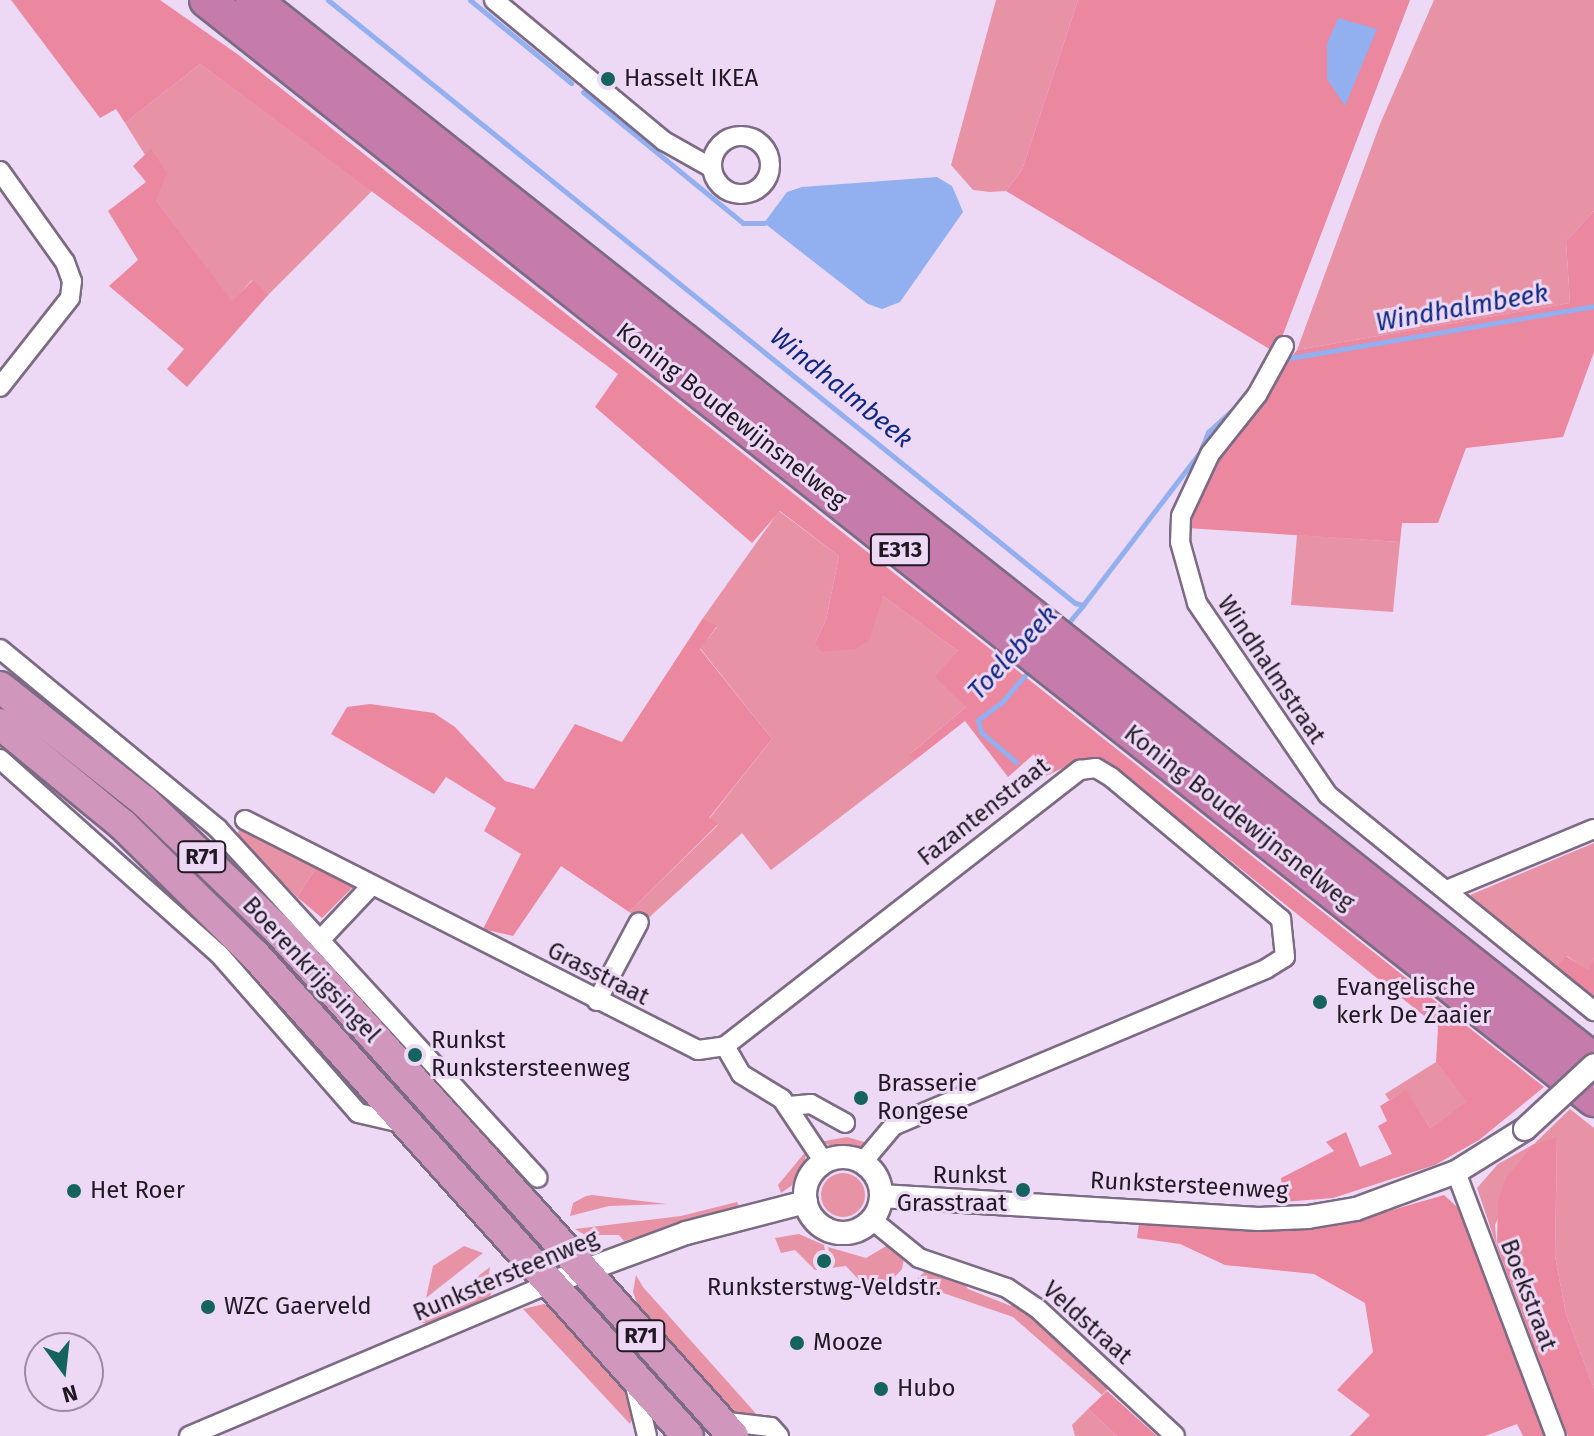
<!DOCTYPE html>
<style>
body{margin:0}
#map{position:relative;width:1594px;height:1436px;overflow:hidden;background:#edd9f5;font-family:"Fira Sans",sans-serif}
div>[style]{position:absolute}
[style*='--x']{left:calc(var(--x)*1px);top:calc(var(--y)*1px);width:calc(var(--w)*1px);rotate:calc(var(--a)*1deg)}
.green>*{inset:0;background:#e893a5}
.round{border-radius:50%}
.forest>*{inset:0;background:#eb879e}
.water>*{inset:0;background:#92aff0}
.stream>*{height:5px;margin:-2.5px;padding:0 2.5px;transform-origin:2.5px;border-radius:2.5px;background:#92aff0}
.roads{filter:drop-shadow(2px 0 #7c6b84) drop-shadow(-2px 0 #7c6b84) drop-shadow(0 2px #7c6b84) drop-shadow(0 -2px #7c6b84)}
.minor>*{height:18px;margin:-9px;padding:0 9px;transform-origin:9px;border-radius:9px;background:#fff}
.minor>.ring{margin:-9px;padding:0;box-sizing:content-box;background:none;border:18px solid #fff;border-radius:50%}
.tertiary>*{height:22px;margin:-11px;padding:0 11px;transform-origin:11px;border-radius:11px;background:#fff}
.tertiary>.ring{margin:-11px;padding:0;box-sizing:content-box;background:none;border:22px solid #fff;border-radius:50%}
.trunk>*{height:30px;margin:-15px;padding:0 15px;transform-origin:15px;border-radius:15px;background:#d096bc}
.motorway>*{height:34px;margin:-17px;padding:0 17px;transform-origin:17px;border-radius:17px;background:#c57cac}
.bridges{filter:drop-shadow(2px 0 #7c6b84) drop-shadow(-2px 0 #7c6b84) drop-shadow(0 2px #7c6b84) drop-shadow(0 -2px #7c6b84)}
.tertiary-bridge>*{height:22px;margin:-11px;padding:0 11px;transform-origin:11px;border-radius:11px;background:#fff}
.dots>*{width:22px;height:22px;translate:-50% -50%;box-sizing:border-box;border:4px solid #edd9f5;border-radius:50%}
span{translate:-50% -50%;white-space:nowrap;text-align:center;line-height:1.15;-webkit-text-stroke:6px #edd9f5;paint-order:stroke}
.shield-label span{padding:2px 6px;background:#edd9f5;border:2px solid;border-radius:6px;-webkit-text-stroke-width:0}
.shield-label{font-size:22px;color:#201923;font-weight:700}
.poi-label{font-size:24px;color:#201923}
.left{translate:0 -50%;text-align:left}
.right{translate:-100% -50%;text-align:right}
.street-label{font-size:24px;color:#201923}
.water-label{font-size:26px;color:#0f2983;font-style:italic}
.north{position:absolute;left:24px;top:1332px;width:80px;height:80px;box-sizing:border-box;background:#edd9f5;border:2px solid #9b8ca1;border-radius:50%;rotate:165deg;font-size:22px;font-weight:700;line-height:32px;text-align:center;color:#201923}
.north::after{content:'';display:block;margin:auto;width:28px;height:36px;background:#14635f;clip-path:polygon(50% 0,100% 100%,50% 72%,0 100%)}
</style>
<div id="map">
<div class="green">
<div style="clip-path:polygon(996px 0,1078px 0,1022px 170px,1006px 191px,990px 192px,973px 190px,951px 165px)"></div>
<div style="clip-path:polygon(1434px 0,1594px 0,1594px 211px,1566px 241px,1570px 303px,1297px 350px,1380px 124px)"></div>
<div style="clip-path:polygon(200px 64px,372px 191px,269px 294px,252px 280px,232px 302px,156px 200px,151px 150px,145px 155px,125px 123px)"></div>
<div style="clip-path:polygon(779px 511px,839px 556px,826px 620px,815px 643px,870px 626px,883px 596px,958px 651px,966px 707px,910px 754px,915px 760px,771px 870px,742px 833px,644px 922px,629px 912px,718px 825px,709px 819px,772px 739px,700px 648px,717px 627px,703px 618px)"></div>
<div style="clip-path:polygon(1297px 535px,1400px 542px,1393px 612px,1291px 605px)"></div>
<div style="clip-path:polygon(241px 826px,317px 866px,297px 897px,236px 836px)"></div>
<div style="clip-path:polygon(1594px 843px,1594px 958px,1588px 971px,1567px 956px,1556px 968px,1470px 895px)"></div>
<div style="clip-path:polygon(1436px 1062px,1468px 1102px,1430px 1128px,1406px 1091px,1389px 1100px,1385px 1094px)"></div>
<div style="clip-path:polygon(1570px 1109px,1594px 1128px,1594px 1389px,1566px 1314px,1555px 1256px,1557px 1138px,1534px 1144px,1495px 1225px,1497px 1247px,1477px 1188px,1498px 1164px,1534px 1144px)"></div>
<div style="clip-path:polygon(847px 1137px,868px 1143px,851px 1151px,819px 1142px)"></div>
<div style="clip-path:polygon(807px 1150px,801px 1179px,781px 1193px,778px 1185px)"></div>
<div class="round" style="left:821px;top:1173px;width:44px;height:44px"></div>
<div style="clip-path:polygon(586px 1196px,592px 1195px,667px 1204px,609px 1206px,570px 1216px,573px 1203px)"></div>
<div style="clip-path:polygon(737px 1202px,739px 1206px,624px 1241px,619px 1235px,585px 1235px,575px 1229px,681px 1216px)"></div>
<div style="clip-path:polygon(799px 1234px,824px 1245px,826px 1256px,816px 1257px,818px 1266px,831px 1264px,828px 1247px,866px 1258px,888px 1245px,904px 1258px,902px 1269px,881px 1292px,872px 1294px,846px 1266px,815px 1270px,795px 1250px,781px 1253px,775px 1238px)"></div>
<div style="clip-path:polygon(464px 1246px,483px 1253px,426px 1298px,433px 1266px)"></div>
<div style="clip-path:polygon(490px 1267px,488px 1281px,495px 1286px,490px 1296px,428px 1324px,417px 1322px)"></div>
<div style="clip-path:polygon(926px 1270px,962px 1280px,968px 1289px,1011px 1306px,1014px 1302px,1110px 1387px,1102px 1395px,1013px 1317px,917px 1284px,899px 1299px)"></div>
<div style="clip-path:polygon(636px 1275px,643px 1287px,759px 1417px,731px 1414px,639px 1309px,633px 1292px)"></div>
<div style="clip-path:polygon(544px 1304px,555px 1306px,583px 1333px,599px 1363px,629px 1396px,635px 1413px,630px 1424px,523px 1309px)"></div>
<div style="clip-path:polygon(1088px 1409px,1117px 1436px,1075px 1436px,1072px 1425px)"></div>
</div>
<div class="forest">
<div style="clip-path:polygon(11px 0,160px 0,240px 56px,1544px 1087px,1479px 1140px,1435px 1165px,1333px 1198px,1283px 1202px,1281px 1178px,1334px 1151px,1326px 1142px,1346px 1132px,1360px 1167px,1392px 1154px,1378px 1126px,1387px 1121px,1380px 1106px,1406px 1090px,1430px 1128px,1467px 1102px,1436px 1062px,1438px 1027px,1105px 760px,1079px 760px,1044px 777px,1034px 754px,1008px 777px,965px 721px,915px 760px,909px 755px,966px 707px,935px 677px,958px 651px,883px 596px,869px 640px,855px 649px,822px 652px,815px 643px,826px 620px,839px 556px,780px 511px,752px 543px,595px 407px,618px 374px,200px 64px,125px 123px,116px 109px,100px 118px)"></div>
<div style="clip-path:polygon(1078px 0,1410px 0,1276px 353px,1006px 191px,1022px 170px)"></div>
<div style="clip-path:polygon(151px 149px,167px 173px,156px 200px,232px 301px,253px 280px,269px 294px,187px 387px,167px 369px,184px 349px,109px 286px,138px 260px,108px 211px,146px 182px,133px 166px)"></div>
<div style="clip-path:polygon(1594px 211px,1594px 352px,1563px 437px,1466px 448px,1438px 523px,1402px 523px,1400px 542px,1187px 528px,1195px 493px,1218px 453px,1297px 350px,1570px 303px,1566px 241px)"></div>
<div style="clip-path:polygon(703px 618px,717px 626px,700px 649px,772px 739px,709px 818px,718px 824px,629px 912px,561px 866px,513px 936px,483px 929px,521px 854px,484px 831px,496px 808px,446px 777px,434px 794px,331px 734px,347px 707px,370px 704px,434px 713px,455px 727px,505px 781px,534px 789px,575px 724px,622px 742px)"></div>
<div style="clip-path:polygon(317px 866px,354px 886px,322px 918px,297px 897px)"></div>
<div style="clip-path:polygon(1566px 956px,1588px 970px,1594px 958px,1594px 1002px,1556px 968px)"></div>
<div style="clip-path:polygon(1557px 1137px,1555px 1256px,1566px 1314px,1594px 1389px,1594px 1436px,1568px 1436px,1497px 1247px,1498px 1201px,1506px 1178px,1534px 1144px)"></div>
<div style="clip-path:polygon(1444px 1195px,1467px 1216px,1546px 1436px,1523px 1436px,1517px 1424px,1485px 1436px,1350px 1436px,1370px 1415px,1337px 1390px,1373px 1352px,1365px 1303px,1314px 1274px,1225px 1265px,1180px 1244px,1137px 1238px,1139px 1223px,1260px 1228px,1344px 1224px)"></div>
<div style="clip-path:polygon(1107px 1391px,1157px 1436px,1117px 1436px,1088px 1409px)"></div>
</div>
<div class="water">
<div style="clip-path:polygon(1338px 18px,1377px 29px,1345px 106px,1327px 79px,1327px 44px)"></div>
<div style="clip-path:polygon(937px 177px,952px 186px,963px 212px,900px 302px,882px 309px,868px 304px,764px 223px,787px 192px,802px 187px)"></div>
</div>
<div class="stream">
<div style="--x:328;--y:0;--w:960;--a:38.91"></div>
<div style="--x:1075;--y:603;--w:8;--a:14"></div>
<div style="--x:1083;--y:605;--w:193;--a:-52.6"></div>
<div style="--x:1200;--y:452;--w:22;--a:-68"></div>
<div style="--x:1208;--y:432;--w:43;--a:-42.2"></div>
<div style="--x:470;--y:0;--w:131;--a:39.4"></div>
<div style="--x:583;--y:92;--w:207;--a:39.3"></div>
<div style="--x:743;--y:223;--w:21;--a:0"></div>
<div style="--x:1290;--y:358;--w:308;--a:-9.7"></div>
<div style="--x:1064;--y:628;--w:30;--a:-50"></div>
<div style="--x:1016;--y:762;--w:46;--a:-139.4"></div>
<div style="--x:981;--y:732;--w:12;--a:-104"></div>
<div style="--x:978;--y:720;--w:30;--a:-37"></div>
<div style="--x:1002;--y:702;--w:46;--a:-49.4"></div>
</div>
<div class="roads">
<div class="minor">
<div style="--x:494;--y:0;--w:221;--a:39.7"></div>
<div style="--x:664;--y:141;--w:55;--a:29.4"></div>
<div class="ring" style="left:712px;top:136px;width:40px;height:40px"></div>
<div style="--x:0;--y:171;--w:112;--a:54.5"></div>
<div style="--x:65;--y:262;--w:20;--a:70"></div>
<div style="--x:72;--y:281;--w:17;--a:97"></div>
<div style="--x:70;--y:298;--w:113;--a:128.2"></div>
<div style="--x:1284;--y:346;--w:56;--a:118.9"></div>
<div style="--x:1257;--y:395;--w:75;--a:128.5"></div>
<div style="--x:1210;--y:454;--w:68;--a:115.1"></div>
<div style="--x:1181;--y:516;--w:26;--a:92"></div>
<div style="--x:1180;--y:542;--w:63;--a:74.4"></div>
<div style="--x:1197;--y:603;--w:232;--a:55.7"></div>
<div style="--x:1328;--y:795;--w:343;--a:39.1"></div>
<div style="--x:0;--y:649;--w:283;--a:39.5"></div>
<div style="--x:218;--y:829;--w:473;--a:47.5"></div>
<div style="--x:0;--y:759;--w:293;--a:41.7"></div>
<div style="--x:219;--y:954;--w:211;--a:48.8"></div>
<div style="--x:358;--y:1113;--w:49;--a:12.9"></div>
<div style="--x:245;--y:820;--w:508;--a:26.92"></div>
<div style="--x:698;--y:1050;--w:27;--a:-8"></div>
<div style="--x:725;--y:1046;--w:450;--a:-37.9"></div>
<div style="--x:1080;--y:770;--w:16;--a:-7"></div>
<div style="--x:1096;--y:768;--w:17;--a:31"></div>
<div style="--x:1111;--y:777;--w:222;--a:39.9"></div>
<div style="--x:1281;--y:919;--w:38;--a:84"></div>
<div style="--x:1285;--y:957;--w:22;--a:148"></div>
<div style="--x:1266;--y:969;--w:403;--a:157.2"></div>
<div style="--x:894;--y:1125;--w:50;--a:130.1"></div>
<div style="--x:1449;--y:889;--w:157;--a:-22.5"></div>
<div style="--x:321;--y:939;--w:74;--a:-46.6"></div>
<div style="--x:597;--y:1001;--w:89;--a:-62"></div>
<div style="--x:725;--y:1046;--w:32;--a:60"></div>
<div style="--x:741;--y:1074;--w:48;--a:31.4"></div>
<div style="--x:782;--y:1099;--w:76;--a:56.3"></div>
<div style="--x:789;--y:1106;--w:22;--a:-5"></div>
<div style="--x:811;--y:1104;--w:39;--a:29"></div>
<div style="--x:1456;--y:1172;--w:282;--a:69.3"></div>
<div style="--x:871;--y:1219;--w:62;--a:39.1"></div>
<div style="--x:919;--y:1258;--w:93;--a:18.8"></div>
<div style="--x:1007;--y:1288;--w:36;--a:34"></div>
<div style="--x:1037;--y:1308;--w:188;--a:42.8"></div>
<div style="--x:635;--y:1386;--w:51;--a:76.5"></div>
<div style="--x:719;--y:1421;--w:52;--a:6.6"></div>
<div style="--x:771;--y:1427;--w:12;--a:48"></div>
<div style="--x:189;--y:1436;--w:393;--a:-22.9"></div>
</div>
<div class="tertiary">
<div class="ring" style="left:805px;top:1157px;width:54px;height:54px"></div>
<div style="--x:881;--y:1196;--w:378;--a:3.5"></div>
<div style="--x:1258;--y:1219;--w:50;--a:-2.3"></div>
<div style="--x:1308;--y:1217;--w:49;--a:-9.5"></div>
<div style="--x:1356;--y:1209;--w:107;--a:-20.3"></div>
<div style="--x:1456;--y:1172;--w:81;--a:-31.9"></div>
<div style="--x:551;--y:1283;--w:144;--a:-20.3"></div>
<div style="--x:686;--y:1233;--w:124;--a:-14.5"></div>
</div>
<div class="trunk">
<div style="--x:0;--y:687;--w:184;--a:38.4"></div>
<div style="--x:144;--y:801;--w:187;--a:43.9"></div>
<div style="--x:279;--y:931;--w:679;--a:48.04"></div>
<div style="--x:0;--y:724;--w:159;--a:39.4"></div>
<div style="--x:123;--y:825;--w:185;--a:44.6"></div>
<div style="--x:255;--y:955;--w:647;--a:48.01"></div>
</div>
<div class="motorway">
<div style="--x:207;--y:0;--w:1770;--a:38.39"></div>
<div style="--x:253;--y:0;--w:1710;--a:38.35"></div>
</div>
</div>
<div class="bridges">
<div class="tertiary-bridge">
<div style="--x:1525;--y:1129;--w:94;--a:-42.8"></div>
</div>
</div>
<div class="dots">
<div style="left:608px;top:79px;background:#14635f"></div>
<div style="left:1320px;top:1002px;background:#14635f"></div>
<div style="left:415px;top:1055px;background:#14635f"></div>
<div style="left:861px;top:1098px;background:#14635f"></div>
<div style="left:1023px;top:1190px;background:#14635f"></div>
<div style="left:74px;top:1191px;background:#14635f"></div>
<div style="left:824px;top:1261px;background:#14635f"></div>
<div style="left:208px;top:1307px;background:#14635f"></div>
<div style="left:797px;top:1343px;background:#14635f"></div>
<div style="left:881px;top:1389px;background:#14635f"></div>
</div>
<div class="shield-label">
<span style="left:900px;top:550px">E313</span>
<span style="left:202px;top:857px">R71</span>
<span style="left:641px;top:1336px">R71</span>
</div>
<div class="poi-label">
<span class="left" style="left:624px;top:79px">Hasselt IKEA</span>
<span class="left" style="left:1336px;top:1002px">Evangelische<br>kerk De Zaaier</span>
<span class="left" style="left:431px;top:1055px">Runkst<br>Runkstersteenweg</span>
<span class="left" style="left:877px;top:1098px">Brasserie<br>Rongese</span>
<span class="right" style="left:1007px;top:1190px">Runkst<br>Grasstraat</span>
<span class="left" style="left:90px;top:1191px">Het Roer</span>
<span style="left:824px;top:1288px">Runksterstwg-Veldstr.</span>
<span class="left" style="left:224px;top:1307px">WZC Gaerveld</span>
<span class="left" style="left:813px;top:1343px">Mooze</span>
<span class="left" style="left:897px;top:1389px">Hubo</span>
</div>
<div class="street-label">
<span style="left:731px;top:416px;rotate:38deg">Koning Boudewijnsnelweg</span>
<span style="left:1271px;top:670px;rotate:56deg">Windhalmstraat</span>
<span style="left:984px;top:812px;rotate:-38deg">Fazantenstraat</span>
<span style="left:1239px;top:818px;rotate:38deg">Koning Boudewijnsnelweg</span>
<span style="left:311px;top:970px;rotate:47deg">Boerenkrijgsingel</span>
<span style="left:598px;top:974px;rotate:27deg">Grasstraat</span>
<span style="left:1189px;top:1186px;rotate:3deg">Runkstersteenweg</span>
<span style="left:506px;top:1276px;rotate:-23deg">Runkstersteenweg</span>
<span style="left:1528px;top:1295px;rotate:69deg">Boekstraat</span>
<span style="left:1087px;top:1323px;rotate:42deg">Veldstraat</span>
</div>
<div class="water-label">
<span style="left:1462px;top:308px;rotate:-10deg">Windhalmbeek</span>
<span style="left:841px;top:388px;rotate:39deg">Windhalmbeek</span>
<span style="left:1013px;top:653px;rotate:-47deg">Toelebeek</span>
</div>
<div class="north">N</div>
</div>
